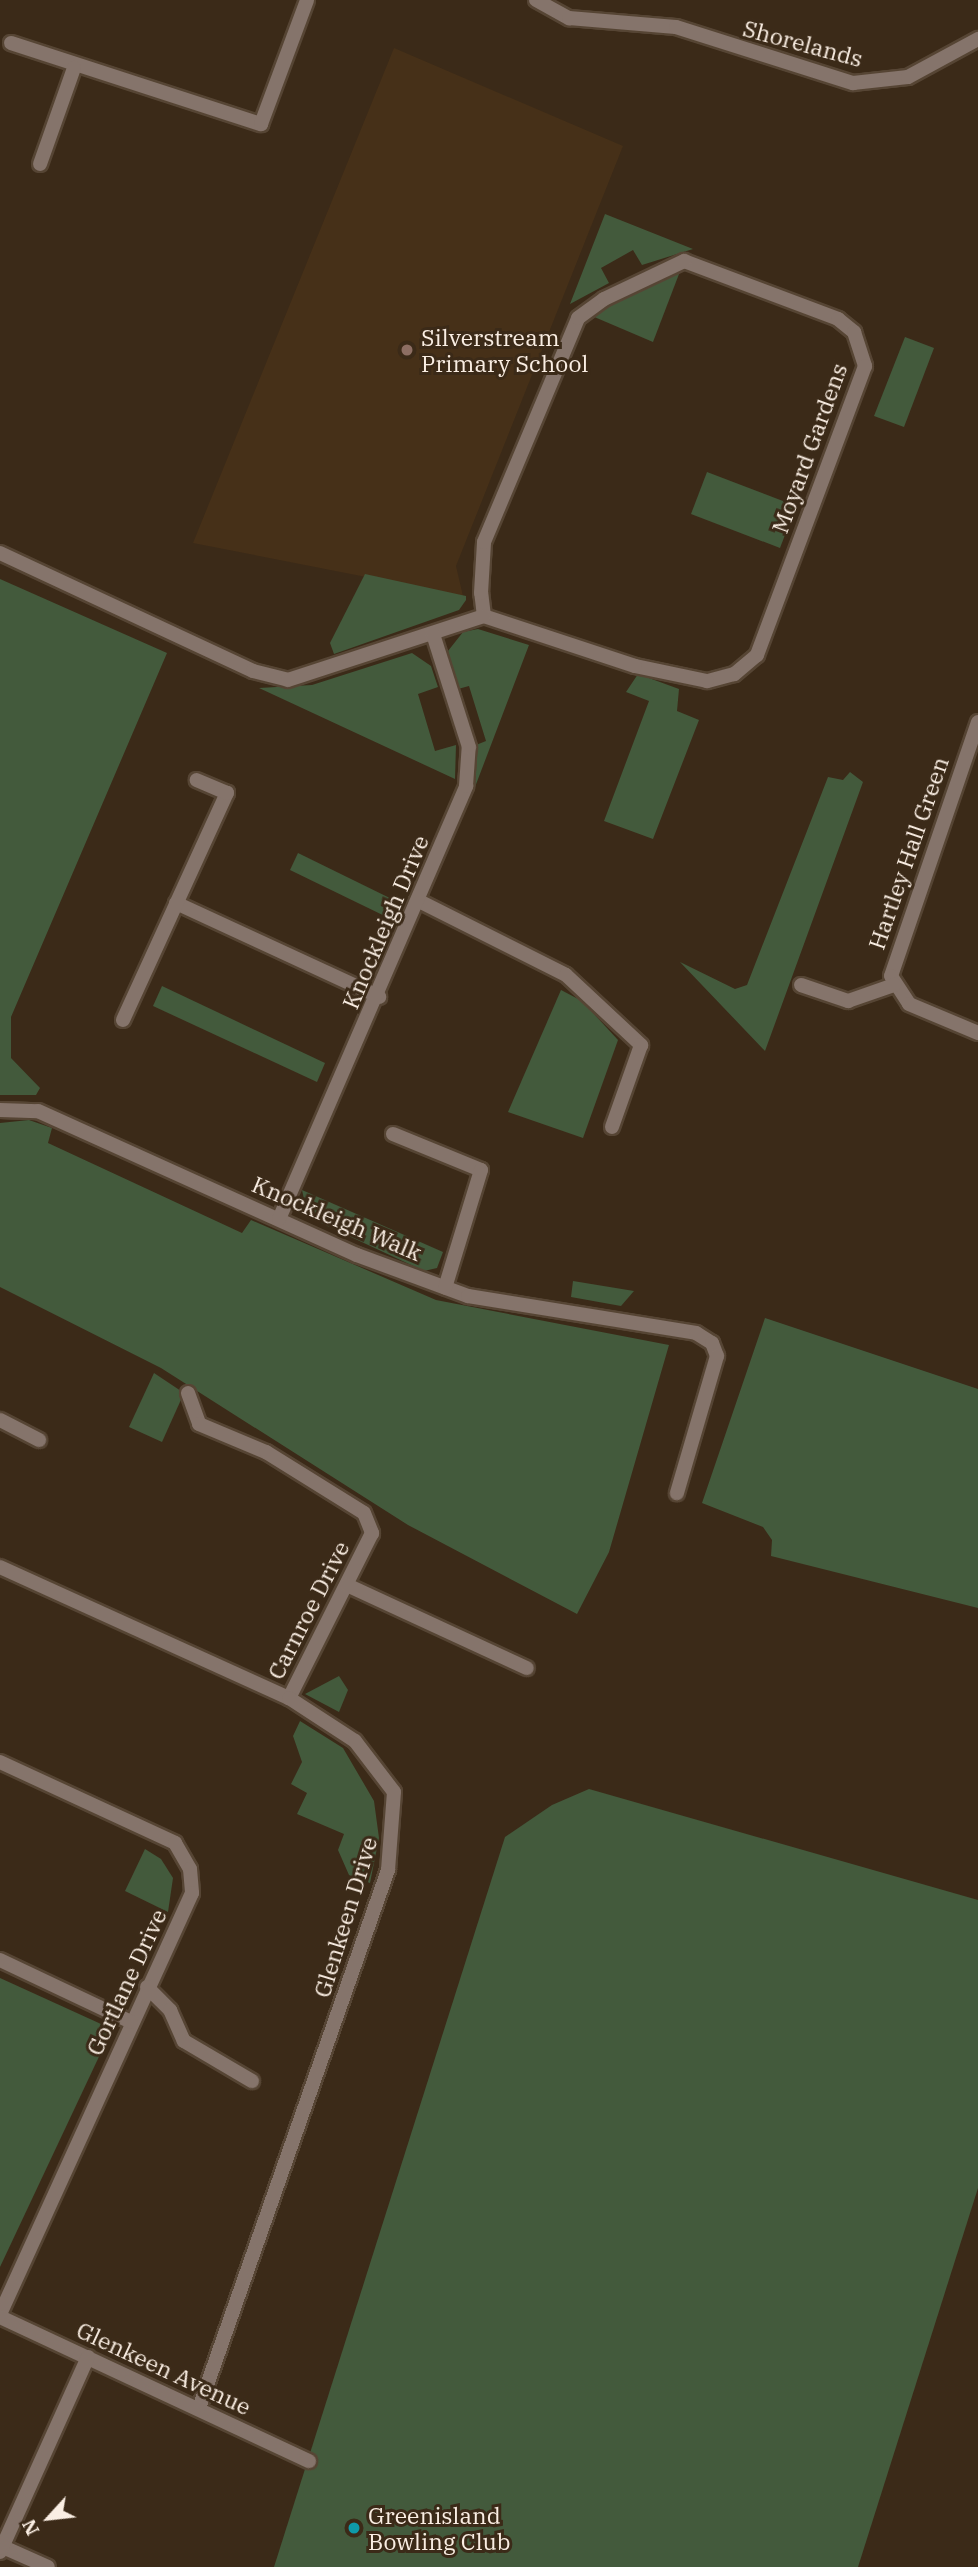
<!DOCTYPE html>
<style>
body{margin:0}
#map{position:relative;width:978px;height:2567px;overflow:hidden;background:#3b2a18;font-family:"IBM Plex Serif",serif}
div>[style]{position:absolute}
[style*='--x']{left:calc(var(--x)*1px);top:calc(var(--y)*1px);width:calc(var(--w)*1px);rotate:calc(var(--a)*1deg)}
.built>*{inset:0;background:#463018}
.green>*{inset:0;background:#435a3c}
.roads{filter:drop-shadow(2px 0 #564534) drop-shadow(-2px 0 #564534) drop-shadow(0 2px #564534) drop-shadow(0 -2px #564534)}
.street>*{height:14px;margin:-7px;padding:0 7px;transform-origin:7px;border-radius:7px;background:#85746b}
.dots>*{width:19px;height:19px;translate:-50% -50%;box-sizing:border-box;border:4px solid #3b2a18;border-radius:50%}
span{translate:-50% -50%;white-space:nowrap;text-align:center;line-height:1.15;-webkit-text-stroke:6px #3b2a18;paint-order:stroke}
.street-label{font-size:23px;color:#faeee3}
.poi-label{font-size:23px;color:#faeee3}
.left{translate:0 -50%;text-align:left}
.north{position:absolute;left:14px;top:2483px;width:70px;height:70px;-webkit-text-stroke:5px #3b2a18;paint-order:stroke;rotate:243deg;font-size:19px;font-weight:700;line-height:28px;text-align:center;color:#faeee3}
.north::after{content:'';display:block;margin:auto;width:24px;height:32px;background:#faeee3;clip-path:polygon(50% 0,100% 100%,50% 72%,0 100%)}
</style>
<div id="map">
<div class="built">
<div style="clip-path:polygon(394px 48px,623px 146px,456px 566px,463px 596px,193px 543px)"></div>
</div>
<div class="green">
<div style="clip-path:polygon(605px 214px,693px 249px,642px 265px,633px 250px,601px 268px,609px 283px,570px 304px)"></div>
<div style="clip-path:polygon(679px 274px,653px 342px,592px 316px,667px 275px)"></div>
<div style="clip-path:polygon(905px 337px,934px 348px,904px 427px,874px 416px)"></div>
<div style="clip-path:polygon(707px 472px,796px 506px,780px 548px,691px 514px)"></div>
<div style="clip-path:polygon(365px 574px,466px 596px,466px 600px,459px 610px,334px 654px,330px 643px)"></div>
<div style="clip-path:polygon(0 579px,167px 653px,11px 1017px,11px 1058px,40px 1088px,36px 1095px,0 1095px)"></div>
<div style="clip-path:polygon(478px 629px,529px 645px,475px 787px,476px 745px,486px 741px,469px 686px,458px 689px,448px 651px,463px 632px)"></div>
<div style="clip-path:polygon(412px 653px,431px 666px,438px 687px,418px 694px,435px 751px,456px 745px,455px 779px,259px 688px,312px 685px)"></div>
<div style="clip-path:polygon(638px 674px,679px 689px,677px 711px,699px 720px,653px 839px,604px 821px,649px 701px,626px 692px)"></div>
<div style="clip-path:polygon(850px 772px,863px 782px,765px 1051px,680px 962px,735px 989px,747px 985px,828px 777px,843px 780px)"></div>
<div style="clip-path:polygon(298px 853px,402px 904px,395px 921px,290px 870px)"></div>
<div style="clip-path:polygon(162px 986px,325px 1063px,317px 1082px,153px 1006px)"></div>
<div style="clip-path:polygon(561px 990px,582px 1001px,618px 1040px,583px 1138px,508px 1112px)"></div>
<div style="clip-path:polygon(29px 1120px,52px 1128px,48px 1143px,242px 1233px,251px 1220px,436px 1300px,669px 1345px,609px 1552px,577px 1614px,408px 1525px,161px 1368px,0 1287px,0 1123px)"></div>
<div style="clip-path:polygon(302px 1190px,443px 1252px,437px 1268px,424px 1271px,308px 1217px)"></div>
<div style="clip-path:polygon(573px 1281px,634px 1291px,621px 1306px,571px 1297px)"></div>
<div style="clip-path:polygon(765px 1318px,978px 1389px,978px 1608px,771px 1556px,772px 1540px,763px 1527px,702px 1503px)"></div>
<div style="clip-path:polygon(154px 1373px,184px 1393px,162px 1442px,129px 1427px)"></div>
<div style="clip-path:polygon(339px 1676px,348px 1690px,339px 1712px,305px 1694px)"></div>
<div style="clip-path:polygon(300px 1721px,343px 1748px,374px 1801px,379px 1838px,370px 1883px,349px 1875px,338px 1850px,344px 1834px,297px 1814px,307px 1793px,291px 1784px,302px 1762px,293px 1736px)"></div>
<div style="clip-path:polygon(589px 1789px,978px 1900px,978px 2188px,858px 2567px,274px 2567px,505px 1837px,552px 1805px)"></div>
<div style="clip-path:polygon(145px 1849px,161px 1859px,173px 1878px,168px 1912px,125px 1891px)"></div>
<div style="clip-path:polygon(0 1978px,112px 2029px,0 2267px)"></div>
</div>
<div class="roads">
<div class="street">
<div style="--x:536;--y:0;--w:38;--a:29"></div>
<div style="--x:569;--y:18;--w:107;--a:4.8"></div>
<div style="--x:676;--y:27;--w:186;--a:17.6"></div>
<div style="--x:853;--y:83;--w:55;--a:-6.2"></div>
<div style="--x:908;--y:77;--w:80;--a:-28.5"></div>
<div style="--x:11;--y:43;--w:263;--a:18"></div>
<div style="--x:261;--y:124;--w:132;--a:-69.6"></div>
<div style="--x:40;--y:164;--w:102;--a:-70.5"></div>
<div style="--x:684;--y:261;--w:165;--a:20.6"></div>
<div style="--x:838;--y:319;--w:21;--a:39"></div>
<div style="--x:854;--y:332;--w:36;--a:72"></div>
<div style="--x:865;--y:366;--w:309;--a:110.5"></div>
<div style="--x:757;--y:655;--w:30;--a:140"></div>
<div style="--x:734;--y:674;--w:28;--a:165"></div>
<div style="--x:707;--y:681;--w:74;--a:-168.2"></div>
<div style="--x:635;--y:666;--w:159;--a:-161.7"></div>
<div style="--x:484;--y:616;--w:23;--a:-97"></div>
<div style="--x:481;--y:593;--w:51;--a:-86.6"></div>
<div style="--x:484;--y:542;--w:243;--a:-67.2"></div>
<div style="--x:578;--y:318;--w:32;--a:-36"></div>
<div style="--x:604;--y:299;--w:89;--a:-25.4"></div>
<div style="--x:0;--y:553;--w:279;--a:25"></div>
<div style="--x:253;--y:671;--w:36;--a:14"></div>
<div style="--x:288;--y:680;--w:206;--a:-18.1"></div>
<div style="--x:978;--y:722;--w:268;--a:108.9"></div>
<div style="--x:891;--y:976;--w:33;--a:57"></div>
<div style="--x:909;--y:1004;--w:75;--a:22.8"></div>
<div style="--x:421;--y:902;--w:162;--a:26.7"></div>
<div style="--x:566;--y:975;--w:103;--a:43"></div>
<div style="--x:641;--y:1045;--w:87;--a:109.5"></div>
<div style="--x:176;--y:903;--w:224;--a:24.8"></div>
<div style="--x:801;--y:985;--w:50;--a:18.8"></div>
<div style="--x:848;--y:1001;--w:49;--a:-19.2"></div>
<div style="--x:123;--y:1020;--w:250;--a:-65.4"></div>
<div style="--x:227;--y:793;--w:33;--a:-157"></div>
<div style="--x:0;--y:1110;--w:38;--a:2"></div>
<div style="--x:38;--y:1111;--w:350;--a:24.3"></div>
<div style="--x:357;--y:1255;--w:118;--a:20.3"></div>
<div style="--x:468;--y:1296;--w:231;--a:9.2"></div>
<div style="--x:696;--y:1333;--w:19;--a:32"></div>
<div style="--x:712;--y:1343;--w:14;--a:69"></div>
<div style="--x:717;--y:1356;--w:143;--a:106.3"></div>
<div style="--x:393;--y:1134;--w:95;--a:22.2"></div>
<div style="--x:481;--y:1170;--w:123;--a:107"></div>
<div style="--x:279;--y:1219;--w:472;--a:-66.6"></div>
<div style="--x:466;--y:786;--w:39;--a:-86"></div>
<div style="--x:469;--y:747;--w:119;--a:-107.7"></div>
<div style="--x:188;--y:1393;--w:33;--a:70"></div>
<div style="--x:199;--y:1424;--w:73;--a:22.7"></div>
<div style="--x:266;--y:1452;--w:115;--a:31.9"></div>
<div style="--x:364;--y:1513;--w:22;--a:68"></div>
<div style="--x:372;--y:1533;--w:185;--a:116.7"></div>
<div style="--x:0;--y:1420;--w:44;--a:27.1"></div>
<div style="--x:0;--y:1567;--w:317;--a:24.4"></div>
<div style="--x:289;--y:1698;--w:79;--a:33.1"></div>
<div style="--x:355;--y:1741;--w:64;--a:52.6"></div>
<div style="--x:394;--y:1792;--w:78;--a:94.4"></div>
<div style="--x:388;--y:1870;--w:570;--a:109.36"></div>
<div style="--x:347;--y:1585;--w:198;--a:24.8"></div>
<div style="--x:0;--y:1762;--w:193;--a:24.8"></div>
<div style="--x:175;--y:1843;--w:30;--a:60"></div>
<div style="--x:190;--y:1869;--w:24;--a:85"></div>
<div style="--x:192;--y:1893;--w:464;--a:114.5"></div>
<div style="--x:0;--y:1960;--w:145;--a:25.3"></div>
<div style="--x:147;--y:1987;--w:33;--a:45"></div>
<div style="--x:170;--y:2010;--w:34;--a:66"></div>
<div style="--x:184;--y:2041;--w:79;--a:30.5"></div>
<div style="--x:0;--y:2317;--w:341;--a:25"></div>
<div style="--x:3;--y:2547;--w:49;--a:24"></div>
<div style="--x:0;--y:2552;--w:214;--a:-65.7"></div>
</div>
</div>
<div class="dots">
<div style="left:407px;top:350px;background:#8d6e63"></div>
<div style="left:354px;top:2528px;background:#0f9aa8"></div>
</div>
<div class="street-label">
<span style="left:803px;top:43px;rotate:15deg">Shorelands</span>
<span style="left:809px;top:448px;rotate:-70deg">Moyard Gardens</span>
<span style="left:908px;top:853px;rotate:-71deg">Hartley Hall Green</span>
<span style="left:385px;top:922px;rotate:-67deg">Knockleigh Drive</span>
<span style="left:337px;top:1218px;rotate:23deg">Knockleigh Walk</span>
<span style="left:308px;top:1610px;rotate:-63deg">Carnroe Drive</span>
<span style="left:345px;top:1917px;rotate:-73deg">Glenkeen Drive</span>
<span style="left:126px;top:1982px;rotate:-65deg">Gortlane Drive</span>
<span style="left:164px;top:2368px;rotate:25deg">Glenkeen Avenue</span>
</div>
<div class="poi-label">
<span class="left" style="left:421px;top:350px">Silverstream<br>Primary School</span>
<span class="left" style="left:368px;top:2528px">Greenisland<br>Bowling Club</span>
</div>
<div class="north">N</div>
</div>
